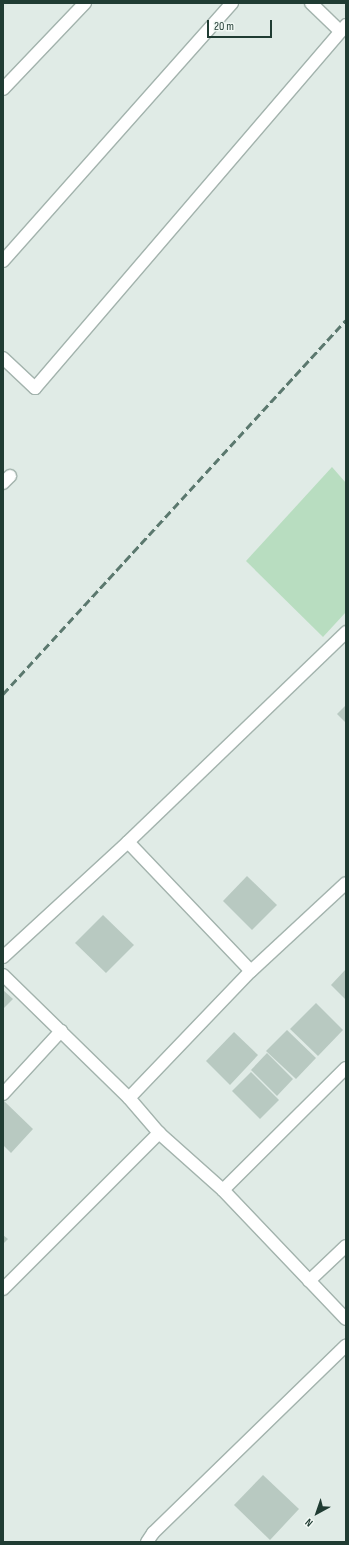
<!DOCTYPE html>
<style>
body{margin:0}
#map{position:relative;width:349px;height:1545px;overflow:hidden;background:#e0ebe6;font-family:"Sofia Sans Condensed",sans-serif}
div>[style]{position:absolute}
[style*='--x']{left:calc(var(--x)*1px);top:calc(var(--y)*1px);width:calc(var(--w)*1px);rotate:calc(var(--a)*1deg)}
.green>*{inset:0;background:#b8ddc0}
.building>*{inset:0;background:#b8c9c1}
.roads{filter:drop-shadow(1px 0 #a3b3ad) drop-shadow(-1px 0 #a3b3ad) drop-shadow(0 1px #a3b3ad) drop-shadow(0 -1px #a3b3ad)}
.minor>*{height:12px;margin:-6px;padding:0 6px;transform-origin:6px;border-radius:6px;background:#fff}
.rail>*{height:3px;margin-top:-1.5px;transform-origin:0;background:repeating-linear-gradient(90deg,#5b786e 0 8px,transparent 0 12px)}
span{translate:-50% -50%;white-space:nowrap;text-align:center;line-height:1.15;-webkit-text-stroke:3px #f1f8f4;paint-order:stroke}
.frame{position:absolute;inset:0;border:4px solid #203c33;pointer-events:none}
.north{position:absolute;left:297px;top:1493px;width:40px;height:40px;-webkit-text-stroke:3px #f1f8f4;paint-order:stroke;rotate:220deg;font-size:11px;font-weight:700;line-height:16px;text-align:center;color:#203c33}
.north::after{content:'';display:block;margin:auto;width:14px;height:18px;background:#203c33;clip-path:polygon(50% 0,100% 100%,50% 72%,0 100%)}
.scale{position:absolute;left:207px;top:20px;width:65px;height:18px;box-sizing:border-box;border:2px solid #203c33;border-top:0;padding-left:5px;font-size:12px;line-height:14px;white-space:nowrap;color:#203c33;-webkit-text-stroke:3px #f1f8f4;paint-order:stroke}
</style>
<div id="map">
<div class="green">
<div style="clip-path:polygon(332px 467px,346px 483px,346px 612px,323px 637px,246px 561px)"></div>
</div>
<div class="building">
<div style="clip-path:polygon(346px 705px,346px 723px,337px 714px)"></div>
<div style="clip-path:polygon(247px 876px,277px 905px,252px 930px,223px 901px)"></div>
<div style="clip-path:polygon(103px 915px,134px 945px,106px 973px,75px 943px)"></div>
<div style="clip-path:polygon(346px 969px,346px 1000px,331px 985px)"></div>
<div style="clip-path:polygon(3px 990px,13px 999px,3px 1009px)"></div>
<div style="clip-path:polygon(316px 1003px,343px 1030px,318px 1056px,290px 1029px)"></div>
<div style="clip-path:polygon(287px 1030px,316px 1058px,296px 1079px,266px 1051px)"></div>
<div style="clip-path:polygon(234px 1032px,258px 1055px,230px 1085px,206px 1061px)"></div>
<div style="clip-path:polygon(267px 1053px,293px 1079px,277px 1096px,251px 1070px)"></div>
<div style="clip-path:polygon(251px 1072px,279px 1100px,260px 1119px,232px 1091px)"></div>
<div style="clip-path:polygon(3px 1100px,33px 1129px,11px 1153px,3px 1145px)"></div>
<div style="clip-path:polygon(3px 1235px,8px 1239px,3px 1244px)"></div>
<div style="clip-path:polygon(263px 1475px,299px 1509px,270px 1540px,234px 1505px)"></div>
</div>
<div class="roads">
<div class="minor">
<div style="--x:311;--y:3;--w:40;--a:44"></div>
<div style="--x:3;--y:89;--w:119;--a:-46.4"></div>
<div style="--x:3;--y:261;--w:345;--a:-48.4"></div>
<div style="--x:3;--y:358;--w:44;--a:43.2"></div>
<div style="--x:35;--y:388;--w:478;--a:-49.4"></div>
<div style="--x:3;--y:483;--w:10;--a:-45"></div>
<div style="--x:128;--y:842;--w:178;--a:46.4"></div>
<div style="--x:3;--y:957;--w:170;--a:-42.6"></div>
<div style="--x:128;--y:842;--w:303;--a:-43.9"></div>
<div style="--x:3;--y:975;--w:176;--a:44.3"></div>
<div style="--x:129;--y:1098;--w:46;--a:49.4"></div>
<div style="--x:159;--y:1133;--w:86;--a:41.7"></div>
<div style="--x:223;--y:1190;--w:178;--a:46.4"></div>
<div style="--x:3;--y:1094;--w:86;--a:-47.4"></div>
<div style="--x:129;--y:1098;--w:176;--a:-46.2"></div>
<div style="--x:251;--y:971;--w:129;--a:-42.8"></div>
<div style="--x:223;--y:1190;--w:173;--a:-44.8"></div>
<div style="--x:309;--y:1281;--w:51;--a:-43.4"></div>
<div style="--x:3;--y:1289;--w:221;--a:-45"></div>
<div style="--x:147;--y:1542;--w:11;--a:-56"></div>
<div style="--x:153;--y:1533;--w:269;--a:-44.2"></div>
</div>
</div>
<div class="rail">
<div style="--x:3;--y:694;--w:507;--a:-47.48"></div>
</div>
<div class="frame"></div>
<div class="north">N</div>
<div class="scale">20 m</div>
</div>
